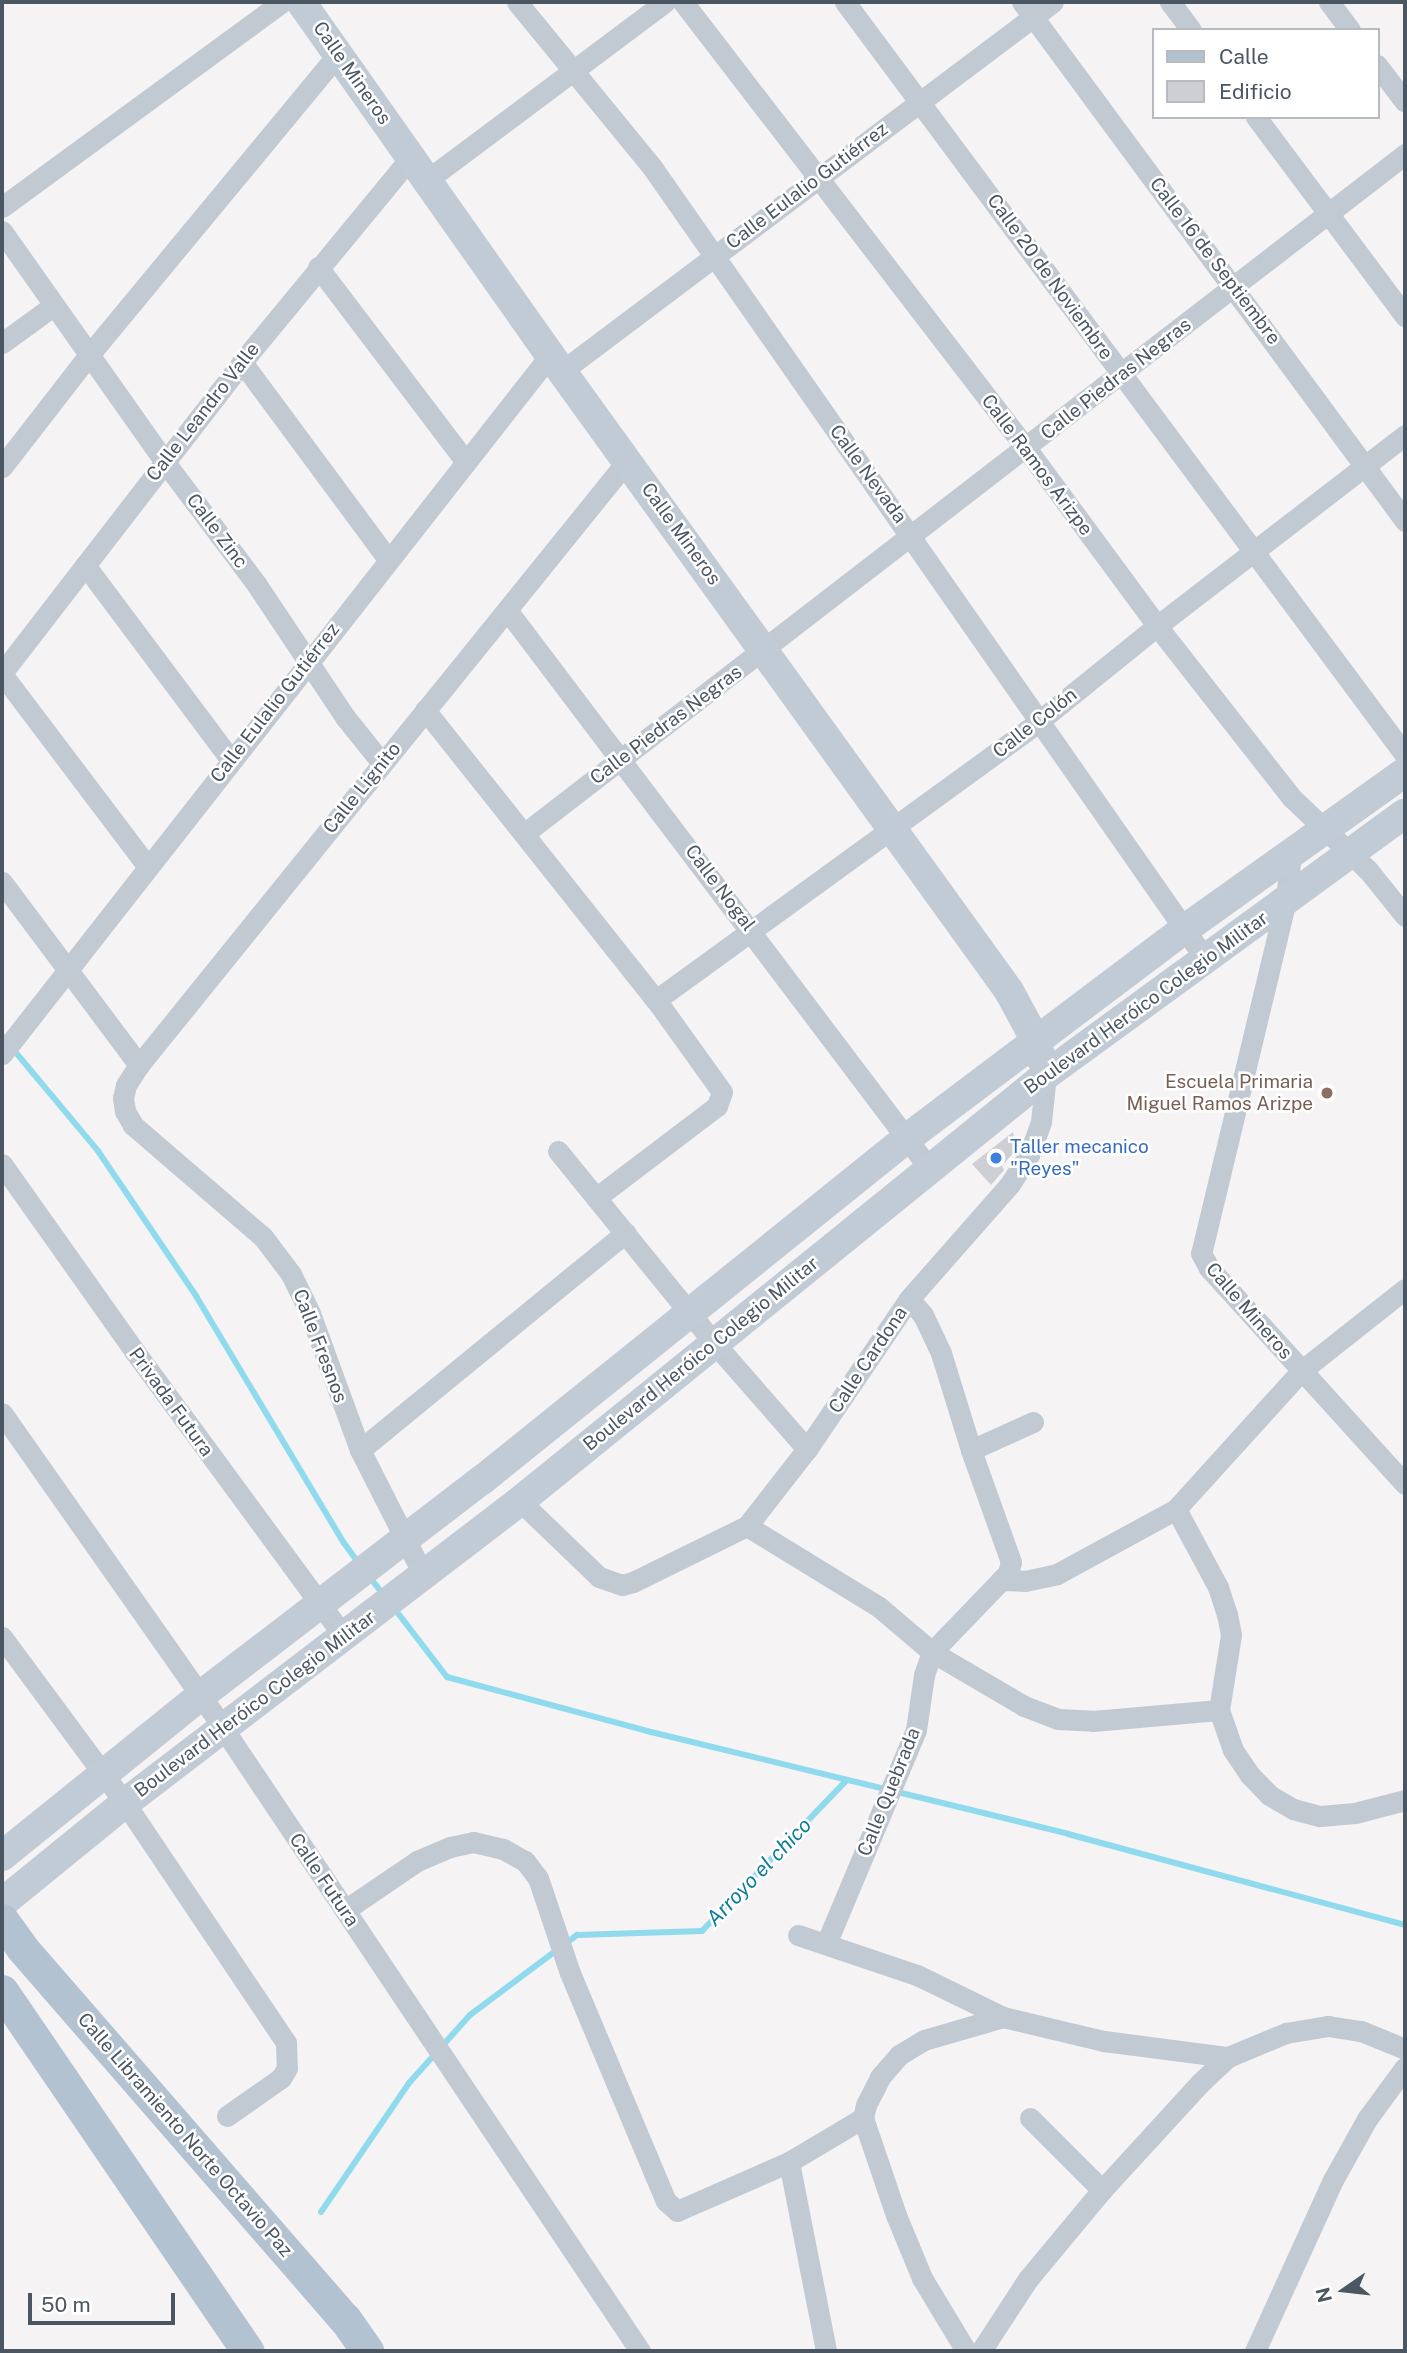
<!DOCTYPE html>
<meta charset="utf-8">
<style>
body{margin:0}
#map{position:relative;width:1407px;height:2353px;overflow:hidden;background:#f5f3f3;font-family:"Public Sans",sans-serif}
div>[style]{position:absolute}
[style*='--x']{left:calc(var(--x)*1px);top:calc(var(--y)*1px);width:calc(var(--w)*1px);rotate:calc(var(--a)*1deg)}
.stream>*{height:6px;margin:-3px;padding:0 3px;transform-origin:3px;border-radius:3px;background:#90daee}
.building>*{inset:0;background:#cdcfd5}
.street>*{height:21px;margin:-10.5px;padding:0 10.5px;transform-origin:10.5px;border-radius:10.5px;background:#c1cad2}
.secondary>*{height:30px;margin:-15px;padding:0 15px;transform-origin:15px;border-radius:15px;background:#c1cbd6}
.primary>*{height:33px;margin:-16.5px;padding:0 16.5px;transform-origin:16.5px;border-radius:16.5px;background:#b3c2d1}
.dots>*{width:19px;height:19px;translate:-50% -50%;box-sizing:border-box;border:4px solid #fff;border-radius:50%}
span{translate:-50% -50%;white-space:nowrap;text-align:center;line-height:1.15;-webkit-text-stroke:5px #fff;paint-order:stroke}
.street-label{font-size:19px;color:#4a5661}
.education-label{font-size:19px;color:#785e54}
.right{translate:-100% -50%;text-align:right}
.shop-label{font-size:19px;color:#366cbe}
.left{translate:0 -50%;text-align:left}
.water-label{font-size:21px;color:#0c7c9b;font-style:italic}
.frame{position:absolute;inset:0;border:4px solid #4a5661;pointer-events:none}
.legend{position:absolute;left:1152px;top:28px;width:228px;height:91px;box-sizing:border-box;background:#fff;border:2px solid #b7bbc0;margin:0;padding:9px 12px;list-style:none;font-size:21px;color:#4a5661}
.legend li{display:flex;align-items:center;gap:14px;height:35px}
.legend b{width:35px;border:2px solid #b7bbc0}
.north{position:absolute;left:1309px;top:2255px;width:70px;height:70px;-webkit-text-stroke:5px #fff;paint-order:stroke;rotate:256deg;font-size:19px;font-weight:700;line-height:28px;text-align:center;color:#4a5661}
.north::after{content:'';display:block;margin:auto;width:24px;height:32px;background:#4a5661;clip-path:polygon(50% 0,100% 100%,50% 72%,0 100%)}
.scale{position:absolute;left:28px;top:2293px;width:147px;height:32px;box-sizing:border-box;border:4px solid #4a5661;border-top:0;padding-left:9px;font-size:21px;line-height:24px;white-space:nowrap;color:#4a5661;-webkit-text-stroke:5px #fff;paint-order:stroke}
</style>
<div id="map">
<div class="stream">
<div style="--x:2;--y:1036;--w:150;--a:50.1"></div>
<div style="--x:98;--y:1151;--w:175;--a:55.9"></div>
<div style="--x:196;--y:1296;--w:288;--a:59.1"></div>
<div style="--x:344;--y:1543;--w:26;--a:54"></div>
<div style="--x:368;--y:1575;--w:24;--a:52"></div>
<div style="--x:394;--y:1608;--w:87;--a:52.5"></div>
<div style="--x:447;--y:1677;--w:207;--a:15.1"></div>
<div style="--x:647;--y:1731;--w:433;--a:13.7"></div>
<div style="--x:1068;--y:1834;--w:349;--a:15.1"></div>
<div style="--x:321;--y:2212;--w:156;--a:-55.7"></div>
<div style="--x:409;--y:2083;--w:91;--a:-48.1"></div>
<div style="--x:470;--y:2015;--w:134;--a:-36.8"></div>
<div style="--x:577;--y:1935;--w:125;--a:-1.8"></div>
<div style="--x:702;--y:1931;--w:208;--a:-46.2"></div>
</div>
<div class="building">
<div style="clip-path:polygon(1013px 1132px,1017px 1149px,1002px 1166px,1004px 1170px,991px 1185px,972px 1164px)"></div>
</div>
<div class="street">
<div style="--x:517;--y:2;--w:213;--a:50.7"></div>
<div style="--x:652;--y:167;--w:964;--a:55.06"></div>
<div style="--x:683;--y:2;--w:563;--a:52.44"></div>
<div style="--x:1026;--y:448;--w:221;--a:53.6"></div>
<div style="--x:1157;--y:626;--w:219;--a:51.9"></div>
<div style="--x:1292;--y:798;--w:105;--a:43.5"></div>
<div style="--x:1368;--y:870;--w:59;--a:51.2"></div>
<div style="--x:845;--y:2;--w:938;--a:53.36"></div>
<div style="--x:1022;--y:2;--w:645;--a:53.57"></div>
<div style="--x:1170;--y:2;--w:35;--a:53"></div>
<div style="--x:1329;--y:2;--w:35;--a:53"></div>
<div style="--x:1377;--y:65;--w:46;--a:52.9"></div>
<div style="--x:1256;--y:117;--w:249;--a:53.2"></div>
<div style="--x:427;--y:180;--w:297;--a:-36.8"></div>
<div style="--x:2;--y:207;--w:347;--a:-36.2"></div>
<div style="--x:2;--y:231;--w:281;--a:54.8"></div>
<div style="--x:164;--y:461;--w:155;--a:53.1"></div>
<div style="--x:257;--y:585;--w:159;--a:56.3"></div>
<div style="--x:345;--y:717;--w:59;--a:51.2"></div>
<div style="--x:318;--y:267;--w:245;--a:52.8"></div>
<div style="--x:2;--y:343;--w:63;--a:-36"></div>
<div style="--x:242;--y:362;--w:245;--a:53.5"></div>
<div style="--x:562;--y:371;--w:614;--a:-36.93"></div>
<div style="--x:2;--y:467;--w:142;--a:-52.2"></div>
<div style="--x:89;--y:355;--w:391;--a:-50.4"></div>
<div style="--x:85;--y:565;--w:244;--a:53.2"></div>
<div style="--x:507;--y:610;--w:700;--a:52.9"></div>
<div style="--x:2;--y:673;--w:393;--a:-52.3"></div>
<div style="--x:242;--y:362;--w:266;--a:-50.5"></div>
<div style="--x:2;--y:674;--w:242;--a:52.9"></div>
<div style="--x:425;--y:710;--w:371;--a:51.5"></div>
<div style="--x:656;--y:1000;--w:113;--a:54.3"></div>
<div style="--x:722;--y:1092;--w:15;--a:110"></div>
<div style="--x:717;--y:1106;--w:152;--a:142.8"></div>
<div style="--x:525;--y:833;--w:1112;--a:-37.65"></div>
<div style="--x:1291;--y:854;--w:46;--a:96.2"></div>
<div style="--x:1286;--y:900;--w:363;--a:103.5"></div>
<div style="--x:1201;--y:1253;--w:17;--a:62"></div>
<div style="--x:1209;--y:1268;--w:292;--a:47.8"></div>
<div style="--x:2;--y:882;--w:229;--a:53.2"></div>
<div style="--x:656;--y:1000;--w:472;--a:-36"></div>
<div style="--x:1038;--y:722;--w:153;--a:-38.9"></div>
<div style="--x:1157;--y:626;--w:313;--a:-37.6"></div>
<div style="--x:2;--y:1054;--w:888;--a:-51.9"></div>
<div style="--x:558;--y:1151;--w:249;--a:50.9"></div>
<div style="--x:715;--y:1344;--w:140;--a:48.8"></div>
<div style="--x:2;--y:1164;--w:230;--a:54.7"></div>
<div style="--x:135;--y:1352;--w:353;--a:53.7"></div>
<div style="--x:2;--y:1413;--w:385;--a:54.9"></div>
<div style="--x:223;--y:1728;--w:750;--a:56.2"></div>
<div style="--x:360;--y:1450;--w:343;--a:-39.3"></div>
<div style="--x:971;--y:1450;--w:68;--a:-24.3"></div>
<div style="--x:520;--y:1501;--w:110;--a:43.9"></div>
<div style="--x:599;--y:1577;--w:24;--a:19"></div>
<div style="--x:622;--y:1585;--w:11;--a:-15"></div>
<div style="--x:633;--y:1582;--w:127;--a:-26.2"></div>
<div style="--x:747;--y:1526;--w:98;--a:-52.1"></div>
<div style="--x:807;--y:1449;--w:181;--a:-55.8"></div>
<div style="--x:909;--y:1299;--w:153;--a:-48.7"></div>
<div style="--x:1010;--y:1184;--w:35;--a:-57"></div>
<div style="--x:1029;--y:1155;--w:35;--a:-70"></div>
<div style="--x:1041;--y:1122;--w:47;--a:-83.9"></div>
<div style="--x:1176;--y:1509;--w:89;--a:61.7"></div>
<div style="--x:1218;--y:1587;--w:28;--a:72"></div>
<div style="--x:1227;--y:1614;--w:21;--a:79"></div>
<div style="--x:1231;--y:1635;--w:76;--a:99.1"></div>
<div style="--x:1219;--y:1710;--w:42;--a:70.7"></div>
<div style="--x:1233;--y:1750;--w:30;--a:56"></div>
<div style="--x:1250;--y:1775;--w:28;--a:46"></div>
<div style="--x:1269;--y:1795;--w:28;--a:30"></div>
<div style="--x:1293;--y:1809;--w:28;--a:15"></div>
<div style="--x:1320;--y:1816;--w:35;--a:-5"></div>
<div style="--x:1355;--y:1813;--w:52;--a:-14.6"></div>
<div style="--x:747;--y:1526;--w:155;--a:31.5"></div>
<div style="--x:879;--y:1607;--w:70;--a:40.3"></div>
<div style="--x:932;--y:1652;--w:107;--a:30.4"></div>
<div style="--x:1024;--y:1706;--w:36;--a:21"></div>
<div style="--x:1058;--y:1719;--w:35;--a:3"></div>
<div style="--x:1093;--y:1721;--w:126;--a:-5"></div>
<div style="--x:424;--y:1576;--w:141;--a:-116.9"></div>
<div style="--x:360;--y:1450;--w:146;--a:-110.1"></div>
<div style="--x:310;--y:1313;--w:43;--a:-116"></div>
<div style="--x:291;--y:1274;--w:46;--a:-127.1"></div>
<div style="--x:263;--y:1237;--w:172;--a:-139.3"></div>
<div style="--x:133;--y:1125;--w:16;--a:-120"></div>
<div style="--x:125;--y:1111;--w:13;--a:-99"></div>
<div style="--x:123;--y:1098;--w:13;--a:-77"></div>
<div style="--x:126;--y:1085;--w:24;--a:-57"></div>
<div style="--x:139;--y:1065;--w:777;--a:-51.06"></div>
<div style="--x:1001;--y:1580;--w:24;--a:2"></div>
<div style="--x:1025;--y:1581;--w:33;--a:-12"></div>
<div style="--x:1057;--y:1574;--w:136;--a:-28.6"></div>
<div style="--x:1176;--y:1509;--w:186;--a:-47.8"></div>
<div style="--x:1301;--y:1371;--w:132;--a:-38.3"></div>
<div style="--x:2;--y:1637;--w:207;--a:53.5"></div>
<div style="--x:125;--y:1803;--w:289;--a:56.1"></div>
<div style="--x:286;--y:2043;--w:25;--a:88"></div>
<div style="--x:287;--y:2068;--w:12;--a:121"></div>
<div style="--x:281;--y:2078;--w:66;--a:144.9"></div>
<div style="--x:345;--y:1910;--w:87;--a:-34.2"></div>
<div style="--x:417;--y:1861;--w:36;--a:-23"></div>
<div style="--x:450;--y:1847;--w:24;--a:-12"></div>
<div style="--x:473;--y:1842;--w:31;--a:13"></div>
<div style="--x:503;--y:1849;--w:25;--a:29"></div>
<div style="--x:525;--y:1861;--w:21;--a:53"></div>
<div style="--x:538;--y:1878;--w:100;--a:71.4"></div>
<div style="--x:570;--y:1973;--w:247;--a:67.2"></div>
<div style="--x:666;--y:2201;--w:15;--a:42"></div>
<div style="--x:677;--y:2211;--w:122;--a:-23.6"></div>
<div style="--x:789;--y:2162;--w:86;--a:-30.7"></div>
<div style="--x:798;--y:1935;--w:126;--a:18.6"></div>
<div style="--x:917;--y:1975;--w:96;--a:26"></div>
<div style="--x:1003;--y:2017;--w:104;--a:13.4"></div>
<div style="--x:1104;--y:2041;--w:125;--a:7.4"></div>
<div style="--x:1228;--y:2057;--w:63;--a:-22.5"></div>
<div style="--x:1286;--y:2033;--w:43;--a:-9.5"></div>
<div style="--x:1328;--y:2026;--w:33;--a:9"></div>
<div style="--x:1361;--y:2031;--w:48;--a:22.2"></div>
<div style="--x:826;--y:1944;--w:232;--a:-67.2"></div>
<div style="--x:916;--y:1730;--w:56;--a:-81.7"></div>
<div style="--x:924;--y:1675;--w:24;--a:-71"></div>
<div style="--x:932;--y:1652;--w:110;--a:-46.1"></div>
<div style="--x:1008;--y:1573;--w:11;--a:-75"></div>
<div style="--x:1011;--y:1562;--w:119;--a:-109.7"></div>
<div style="--x:971;--y:1450;--w:102;--a:-107.2"></div>
<div style="--x:941;--y:1353;--w:42;--a:-115.3"></div>
<div style="--x:923;--y:1315;--w:21;--a:-131"></div>
<div style="--x:1030;--y:2118;--w:102;--a:45"></div>
<div style="--x:789;--y:2162;--w:193;--a:78.9"></div>
<div style="--x:966;--y:2351;--w:85;--a:-121.1"></div>
<div style="--x:922;--y:2278;--w:68;--a:-112.4"></div>
<div style="--x:896;--y:2215;--w:102;--a:-108.8"></div>
<div style="--x:863;--y:2118;--w:13;--a:-77"></div>
<div style="--x:866;--y:2105;--w:31;--a:-63"></div>
<div style="--x:880;--y:2077;--w:29;--a:-49"></div>
<div style="--x:899;--y:2055;--w:29;--a:-31"></div>
<div style="--x:924;--y:2040;--w:82;--a:-16.2"></div>
<div style="--x:981;--y:2351;--w:86;--a:-56.9"></div>
<div style="--x:1028;--y:2279;--w:116;--a:-50.3"></div>
<div style="--x:1102;--y:2190;--w:145;--a:-47.5"></div>
<div style="--x:1200;--y:2083;--w:38;--a:-43"></div>
<div style="--x:1255;--y:2351;--w:188;--a:-65.5"></div>
<div style="--x:1333;--y:2180;--w:70;--a:-60.9"></div>
<div style="--x:1367;--y:2119;--w:64;--a:-53.8"></div>
</div>
<div class="secondary">
<div style="--x:301;--y:2;--w:432;--a:54.8"></div>
<div style="--x:550;--y:355;--w:784;--a:54.18"></div>
<div style="--x:1009;--y:991;--w:57;--a:61.6"></div>
<div style="--x:1036;--y:1041;--w:18;--a:74"></div>
<div style="--x:2;--y:1856;--w:255;--a:-38.9"></div>
<div style="--x:200;--y:1696;--w:355;--a:-37.5"></div>
<div style="--x:482;--y:1480;--w:544;--a:-38.81"></div>
<div style="--x:906;--y:1139;--w:349;--a:-37"></div>
<div style="--x:1185;--y:929;--w:270;--a:-35.5"></div>
<div style="--x:2;--y:1903;--w:159;--a:-39.1"></div>
<div style="--x:125;--y:1803;--w:497;--a:-37.4"></div>
<div style="--x:520;--y:1501;--w:677;--a:-39"></div>
<div style="--x:1046;--y:1075;--w:444;--a:-36.1"></div>
</div>
<div class="primary">
<div style="--x:2;--y:1920;--w:34;--a:54"></div>
<div style="--x:22;--y:1948;--w:492;--a:49"></div>
<div style="--x:345;--y:2319;--w:39;--a:55"></div>
<div style="--x:2;--y:1991;--w:436;--a:55.7"></div>
</div>
<div class="dots">
<div style="left:1327px;top:1093px;background:#8d6e63"></div>
<div style="left:996px;top:1158px;background:#3f7fe0"></div>
</div>
<div class="street-label">
<span style="left:352px;top:73px;rotate:55deg">Calle Mineros</span>
<span style="left:807px;top:186px;rotate:-37deg">Calle Eulalio Gutiérrez</span>
<span style="left:1215px;top:261px;rotate:53deg">Calle 16 de Septiembre</span>
<span style="left:1050px;top:277px;rotate:54deg">Calle 20 de Noviembre</span>
<span style="left:1116px;top:379px;rotate:-38deg">Calle Piedras Negras</span>
<span style="left:203px;top:412px;rotate:-52deg">Calle Leandro Valle</span>
<span style="left:1037px;top:465px;rotate:53deg">Calle Ramos Arizpe</span>
<span style="left:868px;top:474px;rotate:54deg">Calle Nevada</span>
<span style="left:217px;top:531px;rotate:53deg">Calle Zinc</span>
<span style="left:681px;top:534px;rotate:54deg">Calle Mineros</span>
<span style="left:275px;top:703px;rotate:-52deg">Calle Eulalio Gutiérrez</span>
<span style="left:1035px;top:723px;rotate:-38deg">Calle Colón</span>
<span style="left:666px;top:725px;rotate:-37deg">Calle Piedras Negras</span>
<span style="left:362px;top:788px;rotate:-51deg">Calle Lignito</span>
<span style="left:720px;top:888px;rotate:53deg">Calle Nogal</span>
<span style="left:1146px;top:1003px;rotate:-36deg">Boulevard Heróico Colegio Militar</span>
<span style="left:1249px;top:1311px;rotate:49deg">Calle Mineros</span>
<span style="left:320px;top:1346px;rotate:69deg">Calle Fresnos</span>
<span style="left:701px;top:1354px;rotate:-39deg">Boulevard Heróico Colegio Militar</span>
<span style="left:868px;top:1360px;rotate:-56deg">Calle Cardona</span>
<span style="left:171px;top:1402px;rotate:54deg">Privada Futura</span>
<span style="left:255px;top:1704px;rotate:-37deg">Boulevard Heróico Colegio Militar</span>
<span style="left:889px;top:1792px;rotate:-68deg">Calle Quebrada</span>
<span style="left:324px;top:1880px;rotate:56deg">Calle Futura</span>
<span style="left:185px;top:2135px;rotate:49deg">Calle Libramiento Norte Octavio Paz</span>
</div>
<div class="education-label">
<span class="right" style="left:1313px;top:1093px">Escuela Primaria<br>Miguel Ramos Arizpe</span>
</div>
<div class="shop-label">
<span class="left" style="left:1010px;top:1158px">Taller mecanico<br>"Reyes"</span>
</div>
<div class="water-label">
<span style="left:759px;top:1872px;rotate:-46deg">Arroyo el chico</span>
</div>
<div class="frame"></div>
<ul class="legend">
<li><b style="height:9px;background:#b3c2d1"></b>Calle</li>
<li><b style="height:19px;background:#cdcfd5"></b>Edificio</li>
</ul>
<div class="north">N</div>
<div class="scale">50 m</div>
</div>
